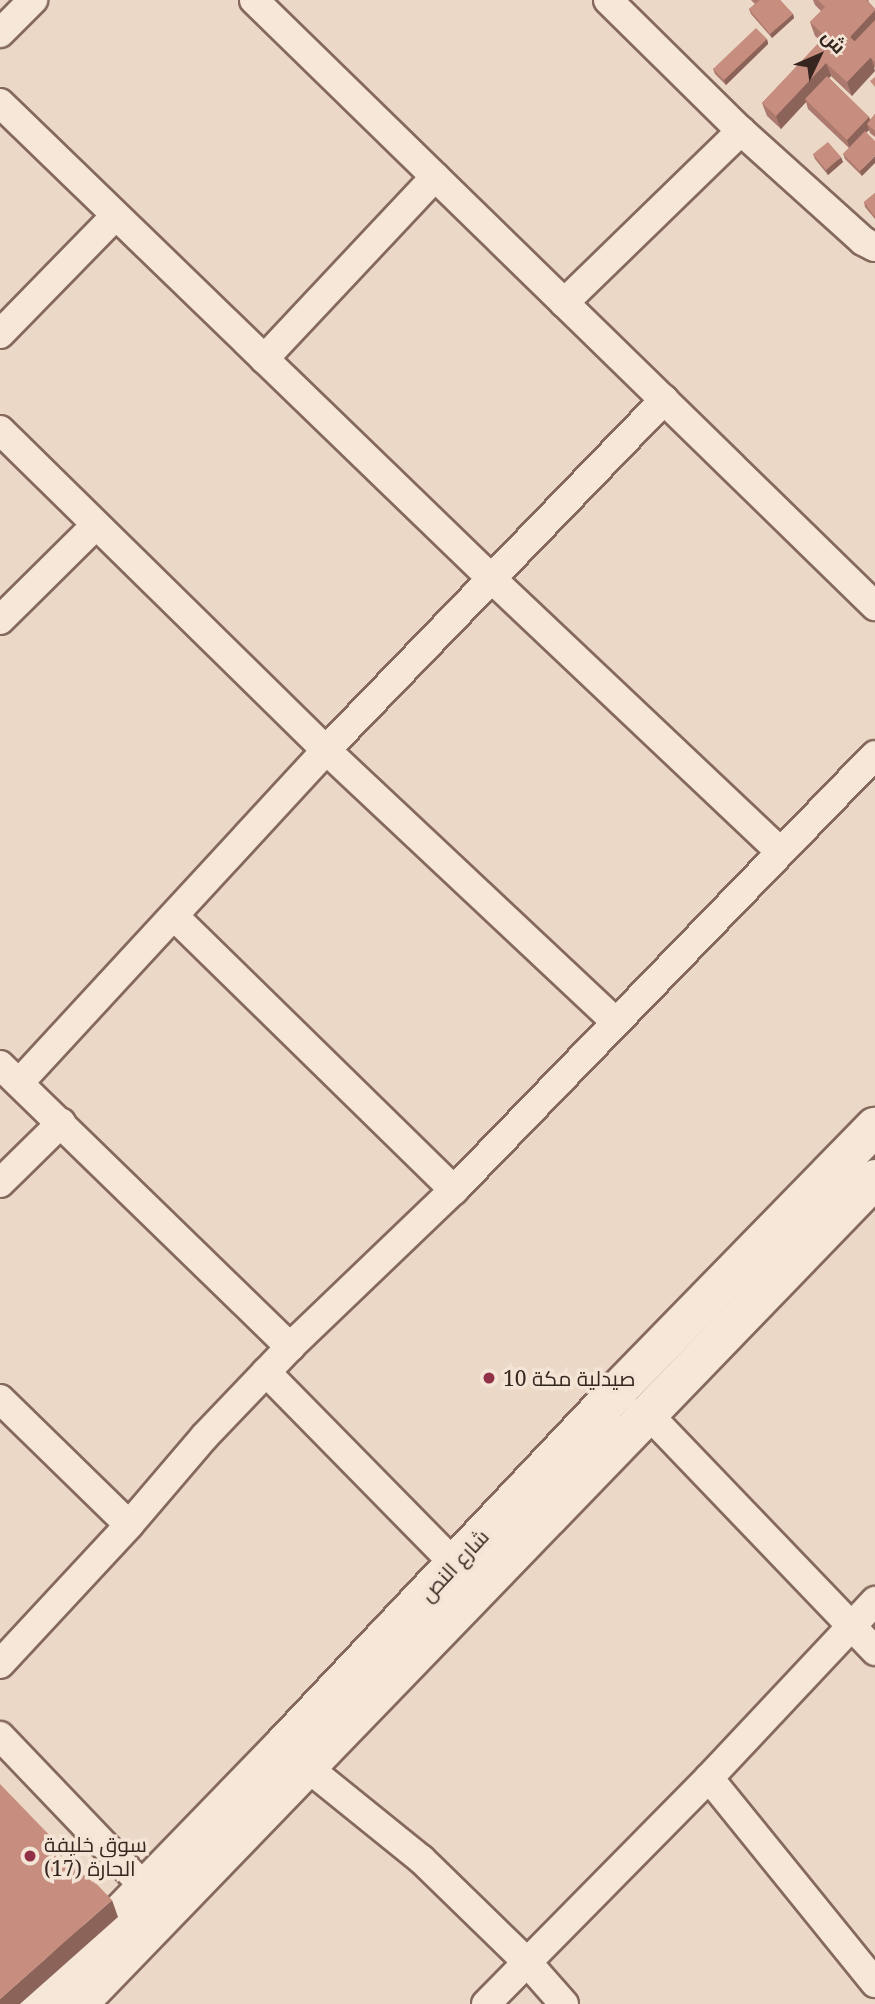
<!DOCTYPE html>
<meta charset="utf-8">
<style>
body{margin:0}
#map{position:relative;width:875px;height:2004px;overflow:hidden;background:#ebd8c6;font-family:"Noto Serif",Cairo,serif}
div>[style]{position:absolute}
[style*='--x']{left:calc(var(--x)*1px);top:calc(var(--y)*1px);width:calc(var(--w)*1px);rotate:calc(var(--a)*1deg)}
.roads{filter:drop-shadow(2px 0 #85695d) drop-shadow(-2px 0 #85695d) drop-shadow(0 2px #85695d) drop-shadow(0 -2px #85695d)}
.minor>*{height:28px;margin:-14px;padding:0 14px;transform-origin:14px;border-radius:14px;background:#f6e7d9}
.secondary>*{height:38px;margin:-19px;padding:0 19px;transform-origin:19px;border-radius:19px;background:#f6e7d9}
.wall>*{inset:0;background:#ab796d}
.shaded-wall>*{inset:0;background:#8b6359}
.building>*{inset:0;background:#c78d7f}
.dots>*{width:19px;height:19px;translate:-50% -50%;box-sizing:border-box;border:4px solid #f3e4d5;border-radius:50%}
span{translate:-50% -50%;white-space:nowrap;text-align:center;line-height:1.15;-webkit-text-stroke:7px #f3e4d5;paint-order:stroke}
.poi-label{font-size:21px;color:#372620}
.left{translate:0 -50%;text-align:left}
.street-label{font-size:21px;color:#372620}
.north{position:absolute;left:784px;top:21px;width:70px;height:70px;-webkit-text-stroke:5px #f3e4d5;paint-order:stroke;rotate:46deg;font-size:19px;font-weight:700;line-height:28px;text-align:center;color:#372620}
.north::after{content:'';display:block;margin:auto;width:24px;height:32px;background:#372620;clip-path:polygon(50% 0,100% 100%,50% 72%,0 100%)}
</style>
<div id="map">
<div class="roads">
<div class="minor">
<div style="--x:254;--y:0;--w:868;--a:44.3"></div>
<div style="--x:608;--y:0;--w:187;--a:44.6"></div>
<div style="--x:741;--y:131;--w:164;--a:42"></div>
<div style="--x:863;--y:241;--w:13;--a:27"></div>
<div style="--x:0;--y:33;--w:47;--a:-45"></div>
<div style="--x:0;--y:103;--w:686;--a:44.06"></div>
<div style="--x:493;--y:580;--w:395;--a:43.4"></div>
<div style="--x:564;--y:303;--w:247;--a:-44.2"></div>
<div style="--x:0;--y:334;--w:165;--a:-45.7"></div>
<div style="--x:264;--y:359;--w:250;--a:-46.8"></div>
<div style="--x:0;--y:430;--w:457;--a:44.5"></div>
<div style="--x:326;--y:750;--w:396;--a:43.2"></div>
<div style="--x:0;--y:620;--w:135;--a:-44.7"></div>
<div style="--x:174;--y:916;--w:392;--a:44.4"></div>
<div style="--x:0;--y:1065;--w:405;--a:44.2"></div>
<div style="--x:19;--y:1083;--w:453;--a:-47.3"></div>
<div style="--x:326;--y:750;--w:487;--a:-46"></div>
<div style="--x:0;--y:1183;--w:86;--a:-44.5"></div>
<div style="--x:266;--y:1372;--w:269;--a:45.5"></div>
<div style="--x:0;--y:1399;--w:180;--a:44.3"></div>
<div style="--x:649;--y:1415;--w:327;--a:46.2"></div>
<div style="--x:0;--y:1664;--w:190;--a:-47.1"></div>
<div style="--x:129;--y:1525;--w:117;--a:-49.5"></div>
<div style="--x:205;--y:1436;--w:123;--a:-46.3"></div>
<div style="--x:290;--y:1347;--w:227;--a:-43.8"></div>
<div style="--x:454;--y:1190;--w:605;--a:-45.94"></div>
<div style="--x:0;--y:1736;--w:211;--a:46.3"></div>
<div style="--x:292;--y:1755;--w:166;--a:38.9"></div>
<div style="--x:421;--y:1859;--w:148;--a:44.2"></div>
<div style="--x:527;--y:1962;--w:56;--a:48.6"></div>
<div style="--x:709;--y:1778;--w:264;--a:51"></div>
<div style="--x:486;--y:2004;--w:317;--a:-45.4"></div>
<div style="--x:709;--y:1778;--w:243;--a:-46.8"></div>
</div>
<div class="secondary">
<div style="--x:33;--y:2004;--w:358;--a:-45.9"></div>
<div style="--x:282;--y:1747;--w:493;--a:-46.7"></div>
<div style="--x:620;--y:1388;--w:365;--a:-45.7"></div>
<div style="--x:78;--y:2004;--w:1147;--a:-45.99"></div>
</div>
</div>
<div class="wall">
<div style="clip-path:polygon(751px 0,780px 0,793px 14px,794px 18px,772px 38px,751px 14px,749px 9px,755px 4px)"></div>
<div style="clip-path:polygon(813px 0,869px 0,868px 1px,875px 9px,875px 68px,874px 67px,852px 96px,831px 76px,829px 78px,869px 117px,870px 120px,875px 114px,875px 137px,870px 133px,869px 130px,866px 132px,862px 176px,845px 159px,843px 154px,849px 148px,808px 109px,806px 102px,781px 129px,767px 116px,762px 103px,821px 41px,815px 36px,810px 22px,821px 11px,815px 5px)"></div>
<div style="clip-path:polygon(767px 39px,768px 44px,726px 85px,715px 74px,713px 69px)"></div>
<div style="clip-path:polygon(813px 154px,843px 162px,828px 175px,815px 159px)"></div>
<div style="clip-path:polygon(875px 193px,875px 219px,865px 207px,864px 202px)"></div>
</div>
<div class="shaded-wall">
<div style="clip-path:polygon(875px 10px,875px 29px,854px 42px,850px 37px)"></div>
<div style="clip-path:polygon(793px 14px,794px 18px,772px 38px,770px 34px)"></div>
<div style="clip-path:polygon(767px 39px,768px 44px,726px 85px,724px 80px)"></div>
<div style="clip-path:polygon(871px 57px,875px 71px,852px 96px,847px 82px)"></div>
<div style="clip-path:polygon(826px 63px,831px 76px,807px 101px,805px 99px,806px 102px,781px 129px,776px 116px)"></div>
<div style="clip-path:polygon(869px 117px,872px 126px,867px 124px,869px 130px,850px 149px,847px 140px)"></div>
<div style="clip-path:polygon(875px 156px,875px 163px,862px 176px,860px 171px)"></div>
<div style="clip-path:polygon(841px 157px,843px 162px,828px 175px,826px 170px)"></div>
<div style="clip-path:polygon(112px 1900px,118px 1917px,20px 2004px,0 2004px,0 1999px)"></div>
</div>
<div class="building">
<div style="clip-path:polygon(760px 0,780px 0,793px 14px,770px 34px,749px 9px)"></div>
<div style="clip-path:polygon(818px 0,866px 0,875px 9px,875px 10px,850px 37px,871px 57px,847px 82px,826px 63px,776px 116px,762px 103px,825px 36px,810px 22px,825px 7px)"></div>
<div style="clip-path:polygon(875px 20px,875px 62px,854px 42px)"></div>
<div style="clip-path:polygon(756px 28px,767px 39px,724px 80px,713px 69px)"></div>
<div style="clip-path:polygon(827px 76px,869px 117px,847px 140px,805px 99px)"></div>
<div style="clip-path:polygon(875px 77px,875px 87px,870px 81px)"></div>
<div style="clip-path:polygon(875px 114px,875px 131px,867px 124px)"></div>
<div style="clip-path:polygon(865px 131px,875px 141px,875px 156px,860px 171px,843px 154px)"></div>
<div style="clip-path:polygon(828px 142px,841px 157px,826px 170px,813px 154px)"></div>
<div style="clip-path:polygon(875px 193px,875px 215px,874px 216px,864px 202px)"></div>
<div style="clip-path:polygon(0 1784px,112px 1900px,0 1999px)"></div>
</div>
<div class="dots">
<div style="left:489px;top:1378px;background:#903147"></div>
<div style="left:30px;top:1856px;background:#903147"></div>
</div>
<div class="poi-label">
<span class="left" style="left:503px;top:1378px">صيدلية مكة 10</span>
<span class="left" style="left:44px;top:1856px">سوق خليفة<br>الحارة (17)</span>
</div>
<div class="street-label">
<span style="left:454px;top:1565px;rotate:-47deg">شارع النص</span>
</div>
<div class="north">ش</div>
</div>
